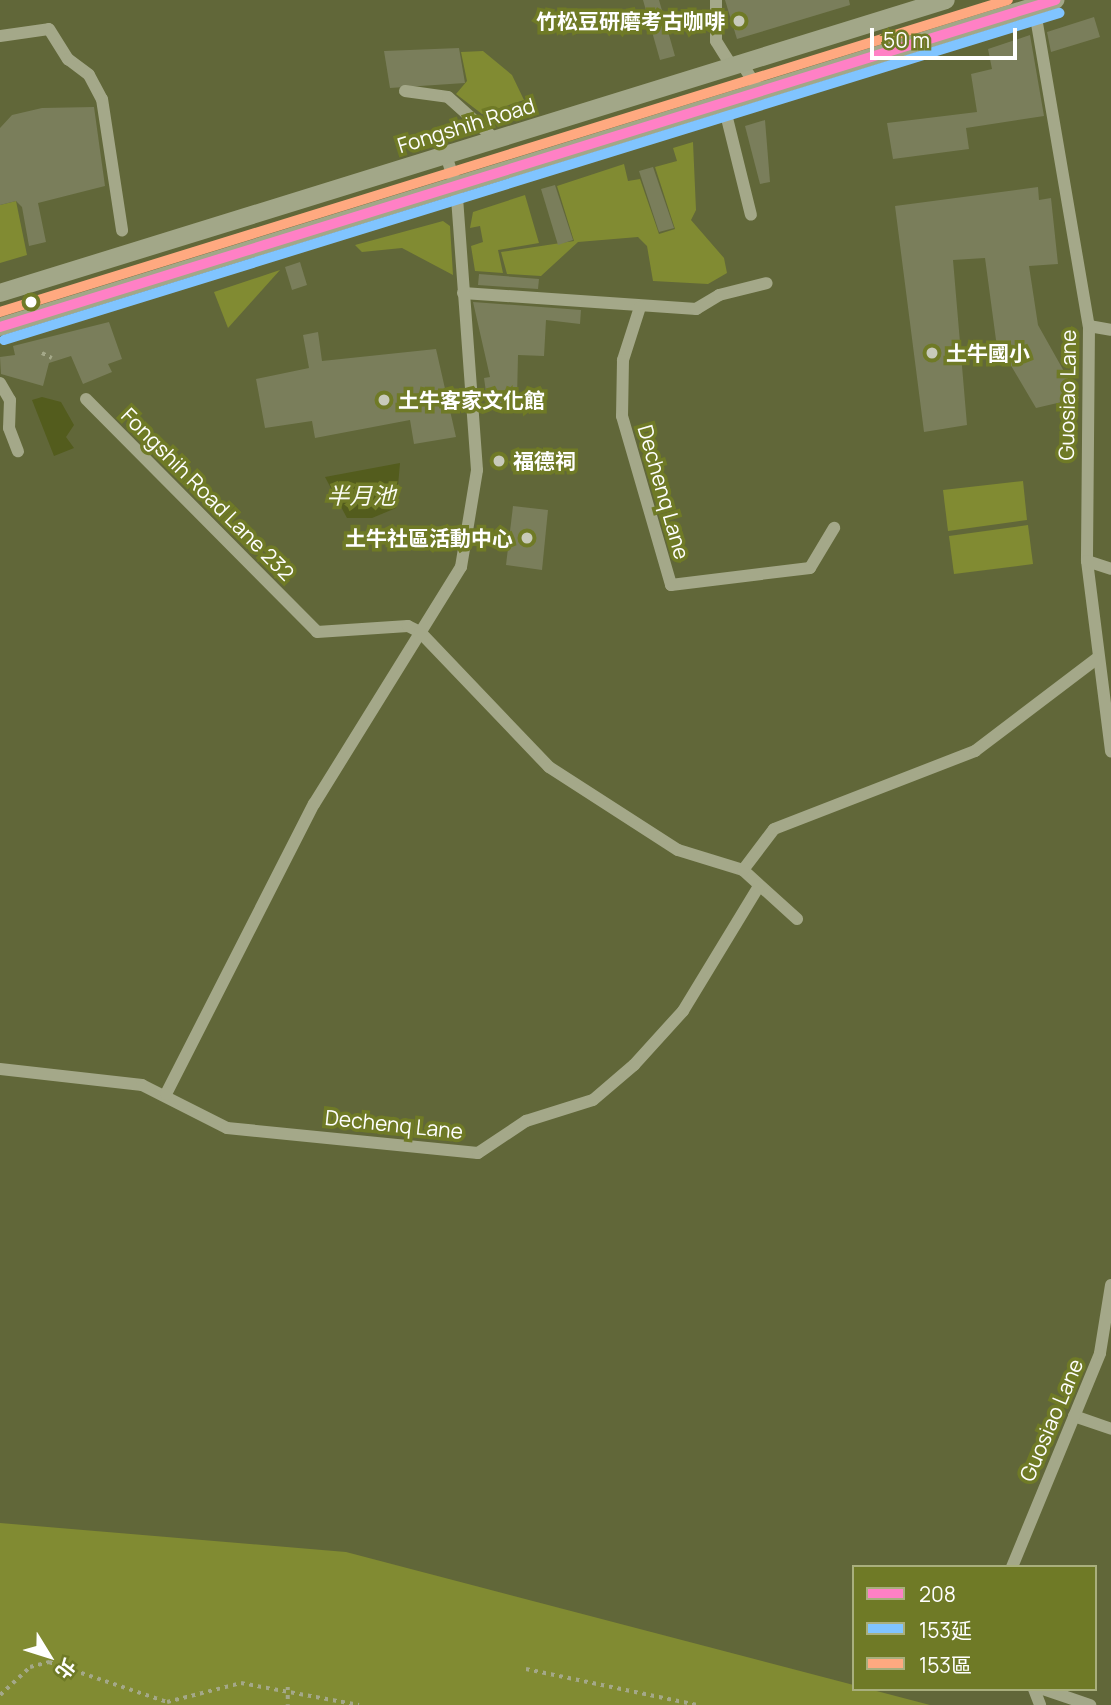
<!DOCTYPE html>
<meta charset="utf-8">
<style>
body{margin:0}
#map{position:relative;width:1111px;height:1705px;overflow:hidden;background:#616739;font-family:Manrope,"Noto Sans TC",sans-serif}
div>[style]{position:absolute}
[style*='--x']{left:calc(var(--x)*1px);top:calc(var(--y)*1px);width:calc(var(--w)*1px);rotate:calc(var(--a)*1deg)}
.green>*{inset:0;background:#818b32}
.water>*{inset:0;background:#535c1d}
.building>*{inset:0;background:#7a7e5b}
.path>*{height:3.5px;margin-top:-1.75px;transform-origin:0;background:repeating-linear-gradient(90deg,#a4a889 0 3.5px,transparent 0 8.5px)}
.minor>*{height:12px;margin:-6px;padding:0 6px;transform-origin:6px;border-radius:6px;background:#a4a889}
.major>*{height:18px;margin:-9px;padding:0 9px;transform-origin:9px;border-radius:9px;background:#a2a788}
.bus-1>*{height:10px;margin:-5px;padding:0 5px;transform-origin:5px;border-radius:5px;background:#ff80c5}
.bus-2>*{height:10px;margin:-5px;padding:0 5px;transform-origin:5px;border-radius:5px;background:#80c4ff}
.bus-3>*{height:10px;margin:-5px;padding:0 5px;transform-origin:5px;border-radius:5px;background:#ffa980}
.dots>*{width:19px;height:19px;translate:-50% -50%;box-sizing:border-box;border:4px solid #6f7a26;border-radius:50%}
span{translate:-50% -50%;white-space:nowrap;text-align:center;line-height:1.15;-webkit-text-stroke:7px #6f7a26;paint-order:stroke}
.poi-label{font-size:21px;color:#fff;font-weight:700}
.right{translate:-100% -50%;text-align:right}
.left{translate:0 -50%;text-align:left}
.street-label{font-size:21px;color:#fff}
.water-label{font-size:23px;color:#fbfcf4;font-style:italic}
.legend{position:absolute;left:852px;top:1565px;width:245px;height:126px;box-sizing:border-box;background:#6f7a26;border:2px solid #a9af7d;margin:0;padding:9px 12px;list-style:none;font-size:21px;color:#fff}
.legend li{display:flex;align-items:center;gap:14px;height:35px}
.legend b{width:35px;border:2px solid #a9af7d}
.north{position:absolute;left:14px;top:1621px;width:70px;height:70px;-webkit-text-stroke:5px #6f7a26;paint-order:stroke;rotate:128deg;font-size:19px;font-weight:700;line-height:28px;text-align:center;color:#fff}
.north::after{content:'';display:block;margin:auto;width:24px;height:32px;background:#fff;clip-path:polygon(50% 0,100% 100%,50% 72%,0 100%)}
.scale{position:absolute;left:870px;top:28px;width:147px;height:32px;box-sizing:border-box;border:4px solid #fff;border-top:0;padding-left:9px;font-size:21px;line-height:24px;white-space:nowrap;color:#fff;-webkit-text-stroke:5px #6f7a26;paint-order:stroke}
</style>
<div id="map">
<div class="green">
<div style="clip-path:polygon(483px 51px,512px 75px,524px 100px,482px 114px,456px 94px,467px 81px,461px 52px)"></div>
<div style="clip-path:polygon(693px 142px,696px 210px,691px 220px,724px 258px,727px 273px,708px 284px,653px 281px,647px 246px,638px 237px,578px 242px,541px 276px,507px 274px,501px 252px,574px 241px,557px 186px,624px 164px,628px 181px,640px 179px,659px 234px,675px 229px,655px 167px,677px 161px,673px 148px)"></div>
<div style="clip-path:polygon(525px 195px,539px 243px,498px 250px,503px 273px,475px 271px,471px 246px,483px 242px,480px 226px,470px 228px,473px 212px)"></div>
<div style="clip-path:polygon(16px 201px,27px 255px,0 263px,0 205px)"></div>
<div style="clip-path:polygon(443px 221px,450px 226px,453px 275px,402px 248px,362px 252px,355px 245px)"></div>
<div style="clip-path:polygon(280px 270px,228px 328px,214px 292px)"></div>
<div style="clip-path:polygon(1023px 481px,1027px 520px,948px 531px,943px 490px)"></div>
<div style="clip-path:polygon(1028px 525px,1033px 564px,954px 574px,949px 536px)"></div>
<div style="clip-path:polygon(0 1523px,346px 1552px,930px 1705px,0 1705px)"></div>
</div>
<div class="water">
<div style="clip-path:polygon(42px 397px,61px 402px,74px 425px,66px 437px,74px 448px,54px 456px,32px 400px)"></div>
<div style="clip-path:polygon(400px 463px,396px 508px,372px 518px,347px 518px,325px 477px)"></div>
</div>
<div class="building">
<div style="clip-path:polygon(643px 0,659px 0,675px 56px,660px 60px)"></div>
<div style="clip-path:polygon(725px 0,849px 0,850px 5px,737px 39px)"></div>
<div style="clip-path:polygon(1094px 17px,1100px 37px,1051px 52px,1047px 32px)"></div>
<div style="clip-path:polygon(1030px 35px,1044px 116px,966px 128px,969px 149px,893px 159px,887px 123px,977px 112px,971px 74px,992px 69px,988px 49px)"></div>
<div style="clip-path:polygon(459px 48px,465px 83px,390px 88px,384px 51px)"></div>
<div style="clip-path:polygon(94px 107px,105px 186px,38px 203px,46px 242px,29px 246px,22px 207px,16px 201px,0 205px,0 128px,12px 115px,42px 108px)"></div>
<div style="clip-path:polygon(765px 120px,770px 182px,760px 184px,745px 126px)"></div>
<div style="clip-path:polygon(653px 167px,674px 228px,659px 232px,639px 171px)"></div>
<div style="clip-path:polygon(555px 185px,573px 240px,558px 245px,541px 189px)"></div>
<div style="clip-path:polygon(1038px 187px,1039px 200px,1051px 198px,1058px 264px,1029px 266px,1038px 325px,1079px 398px,1036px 408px,996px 340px,985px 258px,953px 260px,967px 425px,924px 432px,895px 206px)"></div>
<div style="clip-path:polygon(300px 262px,307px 285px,292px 290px,285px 267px)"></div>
<div style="clip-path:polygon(479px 274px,539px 279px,538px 289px,478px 285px)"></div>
<div style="clip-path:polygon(473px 302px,581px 310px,580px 324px,546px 320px,544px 356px,518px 355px,517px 399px,488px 406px,484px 378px,490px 377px)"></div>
<div style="clip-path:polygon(109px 322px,122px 359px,108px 364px,112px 372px,83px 384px,71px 356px,49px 363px,43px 386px,1px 374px,0 357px,15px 355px,13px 346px)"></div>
<div style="clip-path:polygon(318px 332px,322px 361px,436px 349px,456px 437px,414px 444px,410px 420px,315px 438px,312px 421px,265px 428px,256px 379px,309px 368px,303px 335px)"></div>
<div style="clip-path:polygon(513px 506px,548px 510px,542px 570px,506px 565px)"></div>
</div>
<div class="path">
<div style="--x:42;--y:353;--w:11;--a:27"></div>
<div style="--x:526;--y:1669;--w:175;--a:11.9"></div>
<div style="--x:288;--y:1687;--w:18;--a:90"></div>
<div style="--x:0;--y:1695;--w:41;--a:-43"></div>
<div style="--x:30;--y:1667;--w:20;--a:-15"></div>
<div style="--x:49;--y:1662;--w:125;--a:18.7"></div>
<div style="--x:167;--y:1702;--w:76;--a:-14.4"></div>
<div style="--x:241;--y:1683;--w:120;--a:10.6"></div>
</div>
<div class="minor">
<div style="--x:716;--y:0;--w:41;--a:90"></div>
<div style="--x:716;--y:41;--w:28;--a:58"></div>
<div style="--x:1033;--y:0;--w:331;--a:80.3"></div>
<div style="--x:1089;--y:326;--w:235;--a:90.5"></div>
<div style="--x:1087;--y:561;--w:192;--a:82.8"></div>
<div style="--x:0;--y:36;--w:49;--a:-8.1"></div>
<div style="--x:49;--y:29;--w:36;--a:58"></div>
<div style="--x:68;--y:59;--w:26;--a:37"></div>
<div style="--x:89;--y:75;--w:27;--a:62"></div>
<div style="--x:102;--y:99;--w:133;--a:81.3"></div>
<div style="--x:741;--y:62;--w:34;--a:58"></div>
<div style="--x:405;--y:91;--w:43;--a:7.9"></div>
<div style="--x:448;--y:97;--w:64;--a:41.9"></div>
<div style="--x:723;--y:102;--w:116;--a:76.1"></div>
<div style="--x:463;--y:293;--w:234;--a:3.9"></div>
<div style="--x:696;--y:309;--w:27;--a:-31"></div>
<div style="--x:719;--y:295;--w:49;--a:-14"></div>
<div style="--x:640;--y:307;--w:56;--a:107.8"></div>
<div style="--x:623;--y:360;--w:56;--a:91"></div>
<div style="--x:622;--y:416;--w:176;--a:73.8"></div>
<div style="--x:671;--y:585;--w:140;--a:-7"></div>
<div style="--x:810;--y:568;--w:47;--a:-59"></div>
<div style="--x:1089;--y:326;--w:22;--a:10"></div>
<div style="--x:0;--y:383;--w:20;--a:60"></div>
<div style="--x:10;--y:400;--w:28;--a:92"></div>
<div style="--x:9;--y:428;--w:25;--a:69"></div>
<div style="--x:86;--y:399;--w:328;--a:45.2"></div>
<div style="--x:317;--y:632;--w:91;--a:-3.8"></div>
<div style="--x:408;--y:626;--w:13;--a:27"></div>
<div style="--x:420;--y:632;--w:187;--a:46.3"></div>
<div style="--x:549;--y:767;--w:153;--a:32.8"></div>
<div style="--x:678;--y:850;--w:68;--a:17.1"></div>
<div style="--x:743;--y:870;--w:73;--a:42.2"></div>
<div style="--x:1087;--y:561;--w:25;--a:18"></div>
<div style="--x:743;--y:870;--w:51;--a:-52.9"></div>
<div style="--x:774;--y:829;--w:216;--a:-21.2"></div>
<div style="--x:975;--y:751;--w:152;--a:-37.2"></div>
<div style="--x:0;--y:1069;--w:143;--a:6.4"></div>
<div style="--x:142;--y:1085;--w:95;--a:26.8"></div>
<div style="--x:227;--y:1128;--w:252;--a:5.7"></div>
<div style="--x:478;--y:1153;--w:58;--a:-33.7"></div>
<div style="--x:526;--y:1121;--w:70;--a:-17.4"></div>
<div style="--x:593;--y:1100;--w:54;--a:-40.5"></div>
<div style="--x:634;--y:1065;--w:73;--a:-47.8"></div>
<div style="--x:683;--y:1011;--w:146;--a:-58.7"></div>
<div style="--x:166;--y:1094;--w:326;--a:-63"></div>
<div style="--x:314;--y:804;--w:279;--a:-58.2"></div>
<div style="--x:461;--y:567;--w:98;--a:-80.6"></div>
<div style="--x:477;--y:470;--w:285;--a:-94.2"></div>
<div style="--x:456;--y:186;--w:33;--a:-108"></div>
<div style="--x:1074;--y:1416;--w:39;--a:19"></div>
<div style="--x:1012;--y:1567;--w:231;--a:-67.6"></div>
<div style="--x:1100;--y:1353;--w:69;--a:-80.8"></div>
<div style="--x:1034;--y:1689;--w:17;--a:69"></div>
<div style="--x:1043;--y:1689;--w:50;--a:18.8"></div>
</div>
<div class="major">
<div style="--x:0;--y:293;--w:990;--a:-17.21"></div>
<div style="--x:0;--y:327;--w:1105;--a:-17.22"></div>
</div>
<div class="bus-1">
<div style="--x:0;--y:327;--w:1105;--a:-17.22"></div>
</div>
<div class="bus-2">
<div style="--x:4;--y:340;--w:1105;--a:-17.22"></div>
</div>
<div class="bus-3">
<div style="--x:0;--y:312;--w:1055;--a:-17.2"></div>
</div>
<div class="dots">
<div style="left:739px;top:21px;background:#c8caba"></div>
<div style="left:31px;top:302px;background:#fff"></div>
<div style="left:932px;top:353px;background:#c8caba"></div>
<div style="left:384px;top:400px;background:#c8caba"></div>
<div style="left:499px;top:461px;background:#c8caba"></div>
<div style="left:527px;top:538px;background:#c8caba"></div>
</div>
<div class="poi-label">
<span class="right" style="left:725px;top:21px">竹松豆研磨考古咖啡</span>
<span class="left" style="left:946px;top:353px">土牛國小</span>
<span class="left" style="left:398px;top:400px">土牛客家文化館</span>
<span class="left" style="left:513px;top:461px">福德祠</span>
<span class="right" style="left:513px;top:538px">土牛社區活動中心</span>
</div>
<div class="street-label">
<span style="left:466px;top:125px;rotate:-17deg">Fongshih Road</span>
<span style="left:1067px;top:395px;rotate:-89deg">Guosiao Lane</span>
<span style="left:664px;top:492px;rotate:74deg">Dechenq Lane</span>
<span style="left:208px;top:494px;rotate:45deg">Fongshih Road Lane 232</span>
<span style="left:394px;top:1124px;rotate:6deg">Dechenq Lane</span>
<span style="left:1051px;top:1420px;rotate:-67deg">Guosiao Lane</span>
</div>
<div class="water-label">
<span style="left:361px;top:495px">半月池</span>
</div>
<ul class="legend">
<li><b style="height:9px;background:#ff80c5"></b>208</li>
<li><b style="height:9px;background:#80c4ff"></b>153延</li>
<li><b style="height:9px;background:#ffa980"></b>153區</li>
</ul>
<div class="north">北</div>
<div class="scale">50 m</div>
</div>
